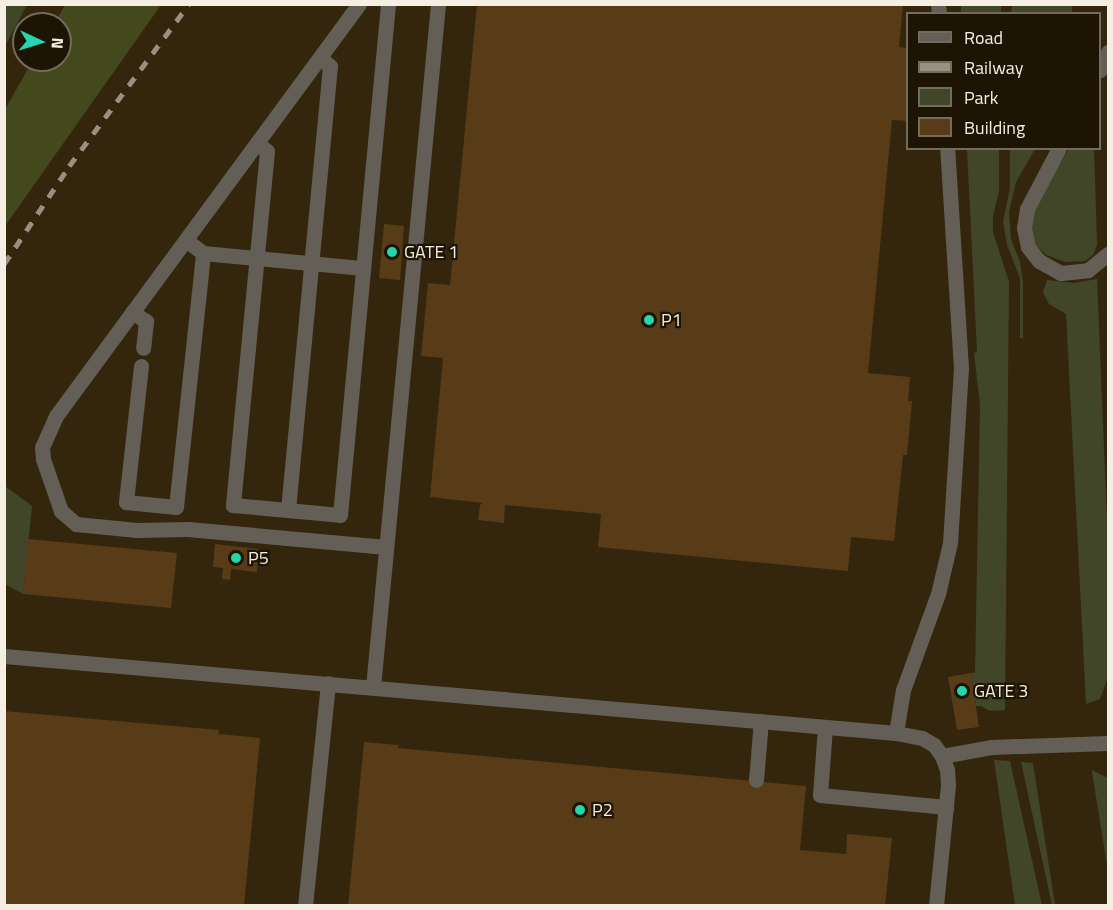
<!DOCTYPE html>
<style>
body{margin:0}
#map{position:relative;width:1113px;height:910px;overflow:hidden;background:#261d0c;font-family:"Titillium Web",sans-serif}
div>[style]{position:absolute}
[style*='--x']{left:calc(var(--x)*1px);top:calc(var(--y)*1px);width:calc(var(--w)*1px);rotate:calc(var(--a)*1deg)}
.built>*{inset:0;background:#33260d}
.green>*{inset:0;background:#424629}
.forest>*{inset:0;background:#44481d}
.building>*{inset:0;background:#573c17}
.minor>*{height:15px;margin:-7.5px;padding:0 7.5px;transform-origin:7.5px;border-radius:7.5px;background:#645f56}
.rail>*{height:4.5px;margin-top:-2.25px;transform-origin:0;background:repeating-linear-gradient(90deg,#989182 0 10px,transparent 0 20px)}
.dots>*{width:16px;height:16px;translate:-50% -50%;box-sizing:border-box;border:3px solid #1d1404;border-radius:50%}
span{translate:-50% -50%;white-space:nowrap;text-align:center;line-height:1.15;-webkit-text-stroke:4.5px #1d1404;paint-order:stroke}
.poi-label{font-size:18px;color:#f5efe3}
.left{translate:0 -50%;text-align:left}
.frame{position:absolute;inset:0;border:6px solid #f5efe3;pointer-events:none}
.legend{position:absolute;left:906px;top:12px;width:195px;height:138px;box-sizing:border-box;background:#1d1404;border:2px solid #736c5d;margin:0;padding:8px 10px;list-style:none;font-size:18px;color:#f5efe3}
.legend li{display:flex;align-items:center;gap:12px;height:30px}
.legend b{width:30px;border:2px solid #736c5d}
.north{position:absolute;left:12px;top:12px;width:60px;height:60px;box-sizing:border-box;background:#1d1404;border:2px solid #736c5d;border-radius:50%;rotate:94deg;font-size:16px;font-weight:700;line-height:24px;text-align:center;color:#f5efe3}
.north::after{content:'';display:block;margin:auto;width:21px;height:27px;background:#24d5ae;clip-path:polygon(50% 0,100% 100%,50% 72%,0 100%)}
</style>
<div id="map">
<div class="built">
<div style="clip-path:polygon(5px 5px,65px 5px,54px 24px,24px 24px,24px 60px,33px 60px,5px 109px)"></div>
<div style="clip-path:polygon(evenodd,161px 5px,1108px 5px,1108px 905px,5px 905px,4px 226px,161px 5px,908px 14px,1100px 14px,1100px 148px,908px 148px,908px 14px)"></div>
</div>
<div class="green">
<div style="clip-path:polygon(5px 4px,27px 5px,5px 46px,4px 5px)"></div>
<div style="clip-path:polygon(961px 5px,1001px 5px,1001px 13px,961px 13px)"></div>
<div style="clip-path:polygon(1012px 5px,1072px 5px,1072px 13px,1011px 13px)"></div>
<div style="clip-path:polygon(967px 149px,999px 149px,999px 191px,993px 216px,993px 232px,1009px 282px,1005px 710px,990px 711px,981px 706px,976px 706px,971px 673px,975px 673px,980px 405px,974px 353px,977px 352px)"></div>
<div style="clip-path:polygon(1010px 149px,1035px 149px,1016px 182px,1009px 212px,1011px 239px,1020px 262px,1023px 283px,1023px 338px,1020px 338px,1020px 278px,1007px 245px,1003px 221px,1010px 188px)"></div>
<div style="clip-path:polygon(1069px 149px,1094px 149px,1097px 245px,1093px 255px,1085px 261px,1065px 262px,1046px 255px,1036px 245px,1030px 232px,1033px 205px)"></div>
<div style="clip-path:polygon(1097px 279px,1108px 545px,1108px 677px,1100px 699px,1086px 704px,1066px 314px,1049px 304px,1043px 292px,1047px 280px,1074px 283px)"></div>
<div style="clip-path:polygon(5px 486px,32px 506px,23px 594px,5px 584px)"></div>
<div style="clip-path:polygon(994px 760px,1010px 761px,1042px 905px,1015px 905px)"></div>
<div style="clip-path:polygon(1021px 762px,1033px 763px,1055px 905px,1052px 905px)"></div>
<div style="clip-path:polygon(1092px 770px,1108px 778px,1108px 871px,1092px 772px)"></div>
</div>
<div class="forest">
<div style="clip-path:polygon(65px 5px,161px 5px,5px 226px,5px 109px,33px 60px,60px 60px,60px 24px,54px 24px)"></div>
</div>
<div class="building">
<div style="clip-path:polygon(477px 4px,903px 4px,899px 47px,908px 48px,908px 121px,892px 120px,868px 373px,910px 377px,908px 401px,912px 401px,907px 455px,903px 455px,894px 541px,851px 537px,848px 571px,598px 547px,601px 514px,505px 505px,504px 523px,478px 520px,480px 505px,483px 503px,430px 497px,443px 358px,421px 356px,428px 283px,450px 285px)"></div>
<div style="clip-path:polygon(384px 224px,404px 226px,400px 280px,379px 278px)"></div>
<div style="clip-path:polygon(28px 539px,177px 553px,171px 608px,23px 594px)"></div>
<div style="clip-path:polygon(215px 544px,259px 549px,257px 572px,231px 569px,230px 580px,222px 579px,223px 568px,213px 567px)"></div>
<div style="clip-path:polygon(971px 673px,979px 727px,957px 730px,948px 677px)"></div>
<div style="clip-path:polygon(4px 711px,219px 730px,218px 734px,260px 738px,244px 906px,4px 906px)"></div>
<div style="clip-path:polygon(364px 742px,398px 745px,398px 748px,806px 786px,800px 850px,846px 854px,847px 834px,892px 838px,885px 906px,348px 906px)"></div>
</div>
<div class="minor">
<div style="--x:359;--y:4;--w:511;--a:126.33"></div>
<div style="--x:56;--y:416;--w:34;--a:114"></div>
<div style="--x:42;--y:447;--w:12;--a:85"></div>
<div style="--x:43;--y:459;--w:55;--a:70.9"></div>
<div style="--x:61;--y:511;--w:20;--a:41"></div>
<div style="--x:76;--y:524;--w:61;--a:5.6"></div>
<div style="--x:137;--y:530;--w:51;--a:-1.1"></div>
<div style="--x:188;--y:529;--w:199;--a:5.2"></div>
<div style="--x:938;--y:4;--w:10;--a:84"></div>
<div style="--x:1100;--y:70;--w:20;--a:-66"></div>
<div style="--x:257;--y:143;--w:13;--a:39"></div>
<div style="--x:267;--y:151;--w:356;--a:95.5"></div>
<div style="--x:233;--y:505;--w:107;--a:5.3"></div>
<div style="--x:340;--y:515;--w:513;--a:-84.63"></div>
<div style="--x:1059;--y:148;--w:69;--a:117.7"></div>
<div style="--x:1027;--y:209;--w:19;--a:99"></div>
<div style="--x:1024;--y:228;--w:19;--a:78"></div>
<div style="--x:1028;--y:247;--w:18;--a:52"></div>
<div style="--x:1039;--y:261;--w:25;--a:29"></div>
<div style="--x:1061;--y:273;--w:27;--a:-6"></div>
<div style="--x:1088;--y:270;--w:26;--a:-39"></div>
<div style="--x:203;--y:253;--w:161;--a:5.4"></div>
<div style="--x:132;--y:312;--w:17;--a:33"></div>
<div style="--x:146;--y:321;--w:27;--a:96"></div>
<div style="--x:141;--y:366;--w:137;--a:96.3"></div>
<div style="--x:126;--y:502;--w:50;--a:5.7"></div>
<div style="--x:176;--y:507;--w:255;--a:-83.9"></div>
<div style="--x:203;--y:253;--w:21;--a:-143"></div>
<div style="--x:288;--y:510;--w:446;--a:-84.6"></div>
<div style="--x:330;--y:66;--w:13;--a:-141"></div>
<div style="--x:4;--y:656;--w:895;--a:4.93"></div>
<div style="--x:896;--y:733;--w:44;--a:-80.8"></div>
<div style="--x:903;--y:690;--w:102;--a:-70"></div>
<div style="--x:938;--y:594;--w:52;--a:-76.8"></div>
<div style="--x:950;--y:543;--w:175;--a:-86.4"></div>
<div style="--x:961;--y:368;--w:220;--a:-93.6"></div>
<div style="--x:373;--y:687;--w:686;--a:-84.56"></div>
<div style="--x:825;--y:727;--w:68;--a:94.2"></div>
<div style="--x:820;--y:795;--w:127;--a:5.4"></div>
<div style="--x:896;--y:733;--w:26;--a:11"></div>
<div style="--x:922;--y:738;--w:14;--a:30"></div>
<div style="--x:934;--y:745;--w:14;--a:54"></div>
<div style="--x:942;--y:756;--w:15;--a:70"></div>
<div style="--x:947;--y:770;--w:15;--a:86"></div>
<div style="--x:948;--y:785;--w:122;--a:95.7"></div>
<div style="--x:942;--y:756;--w:51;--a:-10.2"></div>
<div style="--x:992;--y:747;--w:116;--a:-2"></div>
<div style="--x:756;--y:780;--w:59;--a:-85.2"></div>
<div style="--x:305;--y:906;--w:224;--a:-84.1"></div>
</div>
<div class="rail">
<div style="--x:4;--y:264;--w:118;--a:-56.4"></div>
<div style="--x:69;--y:166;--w:202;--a:-53.5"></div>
</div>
<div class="dots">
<div style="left:392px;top:252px;background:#24d5ae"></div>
<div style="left:649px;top:320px;background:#24d5ae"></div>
<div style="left:236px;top:558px;background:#24d5ae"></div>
<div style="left:962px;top:691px;background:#24d5ae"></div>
<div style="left:580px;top:810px;background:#24d5ae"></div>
</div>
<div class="poi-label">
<span class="left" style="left:404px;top:252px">GATE 1</span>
<span class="left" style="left:661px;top:320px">P1</span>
<span class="left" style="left:248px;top:558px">P5</span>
<span class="left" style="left:974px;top:691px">GATE 3</span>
<span class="left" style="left:592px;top:810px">P2</span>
</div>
<div class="frame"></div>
<ul class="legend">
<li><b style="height:8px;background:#645f56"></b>Road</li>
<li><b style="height:8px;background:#989182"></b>Railway</li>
<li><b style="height:16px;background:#424629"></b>Park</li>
<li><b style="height:16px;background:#573c17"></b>Building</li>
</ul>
<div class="north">N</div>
</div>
